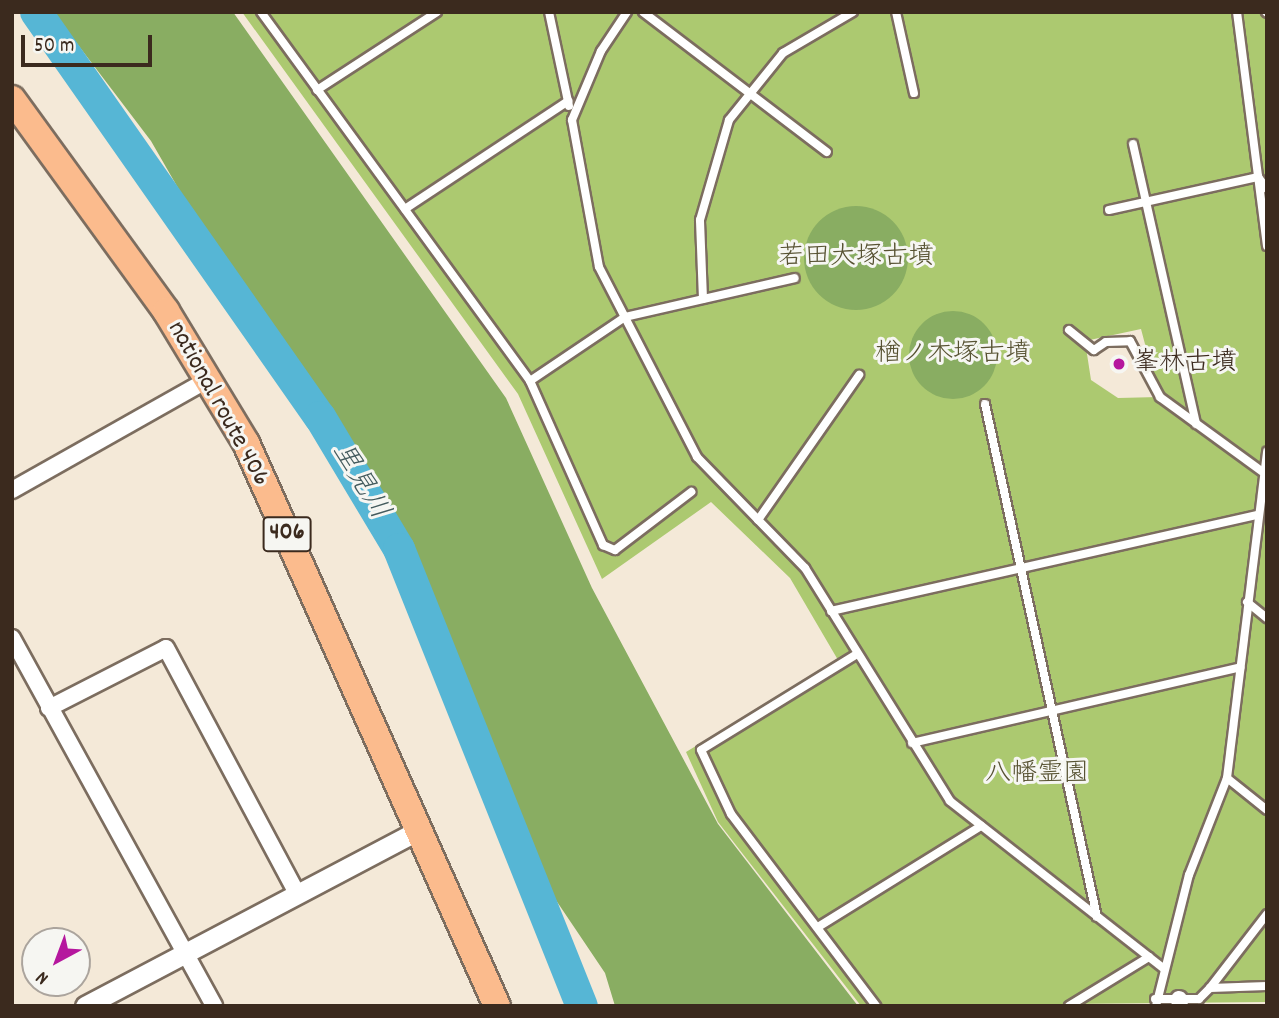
<!DOCTYPE html>
<meta charset="utf-8">
<style>
body{margin:0}
#map{position:relative;width:1279px;height:1018px;overflow:hidden;background:#f4e9d8;font-family:Dekko,"Klee One",sans-serif}
div>[style]{position:absolute}
[style*='--x']{left:calc(var(--x)*1px);top:calc(var(--y)*1px);width:calc(var(--w)*1px);rotate:calc(var(--a)*1deg)}
.green>*{inset:0;background:#acc970}
.forest>*{inset:0;background:#89ad62}
.round{border-radius:50%}
.river>*{height:32px;margin:-16px;padding:0 16px;transform-origin:16px;border-radius:16px;background:#56b6d5}
.roads{filter:drop-shadow(2px 0 #7c6d5f) drop-shadow(-2px 0 #7c6d5f) drop-shadow(0 2px #7c6d5f) drop-shadow(0 -2px #7c6d5f)}
.service>*{height:8px;margin:-4px;padding:0 4px;transform-origin:4px;border-radius:4px;background:#fff}
.minor>*{height:16px;margin:-8px;padding:0 8px;transform-origin:8px;border-radius:8px;background:#fff}
.tertiary>*{height:19px;margin:-9.5px;padding:0 9.5px;transform-origin:9.5px;border-radius:9.5px;background:#fff}
.trunk>*{height:26px;margin:-13px;padding:0 13px;transform-origin:13px;border-radius:13px;background:#fbbb8d}
.dots>*{width:19px;height:19px;translate:-50% -50%;box-sizing:border-box;border:4px solid #f6f6f2;border-radius:50%}
span{translate:-50% -50%;white-space:nowrap;text-align:center;line-height:1.15;-webkit-text-stroke:6px #f6f6f2;paint-order:stroke}
.shield-label span{padding:2px 5px;background:#f6f6f2;border:2px solid;border-radius:5px;-webkit-text-stroke-width:0}
.shield-label{font-size:24px;color:#3b2a1e;font-weight:700}
.park-label{font-size:26px;color:#575232}
.poi-label{font-size:26px;color:#3b2a1e}
.left{translate:0 -50%;text-align:left}
.street-label{font-size:26px;color:#3b2a1e}
.water-label{font-size:28px;color:#445b5e;font-style:italic}
.frame{position:absolute;inset:0;border:14px solid #3b2a1e;pointer-events:none}
.north{position:absolute;left:21px;top:927px;width:70px;height:70px;box-sizing:border-box;background:#f6f6f2;border:2px solid #aba49d;border-radius:50%;rotate:221deg;font-size:19px;font-weight:700;line-height:28px;text-align:center;color:#3b2a1e}
.north::after{content:'';display:block;margin:auto;width:24px;height:32px;background:#b5179e;clip-path:polygon(50% 0,100% 100%,50% 72%,0 100%)}
.scale{position:absolute;left:21px;top:35px;width:131px;height:32px;box-sizing:border-box;border:4px solid #3b2a1e;border-top:0;padding-left:9px;font-size:21px;line-height:24px;white-space:nowrap;color:#3b2a1e;-webkit-text-stroke:5px #f6f6f2;paint-order:stroke}
</style>
<div id="map">
<div class="green">
<div style="clip-path:polygon(evenodd,242px 12px,1267px 12px,1267px 1002px,861px 1006px,718px 822px,686px 752px,838px 660px,790px 578px,711px 502px,602px 579px,518px 394px,242px 12px,1141px 329px,1159px 397px,1118px 398px,1091px 380px,1085px 341px,1141px 329px)"></div>
</div>
<div class="forest">
<div style="clip-path:polygon(53px 12px,233px 12px,506px 398px,592px 588px,718px 824px,858px 1006px,615px 1006px,605px 973px,537px 872px,489px 733px,408px 555px,312px 394px,258px 327px,151px 141px)"></div>
<div class="round" style="left:804px;top:206px;width:104px;height:104px"></div>
<div class="round" style="left:909px;top:311px;width:88px;height:88px"></div>
</div>
<div class="river">
<div style="--x:36;--y:12;--w:495;--a:55"></div>
<div style="--x:320;--y:417;--w:154;--a:59.1"></div>
<div style="--x:399;--y:549;--w:492;--a:68.2"></div>
</div>
<div class="roads">
<div class="service">
<div style="--x:261;--y:12;--w:457;--a:53.9"></div>
<div style="--x:530;--y:381;--w:180;--a:66"></div>
<div style="--x:603;--y:545;--w:13;--a:23"></div>
<div style="--x:615;--y:550;--w:96;--a:-37.3"></div>
<div style="--x:549;--y:12;--w:96;--a:78"></div>
<div style="--x:627;--y:12;--w:47;--a:123.7"></div>
<div style="--x:601;--y:51;--w:75;--a:112.8"></div>
<div style="--x:572;--y:120;--w:149;--a:79.6"></div>
<div style="--x:599;--y:267;--w:214;--a:62.7"></div>
<div style="--x:697;--y:457;--w:155;--a:45.8"></div>
<div style="--x:805;--y:568;--w:274;--a:58.1"></div>
<div style="--x:950;--y:801;--w:271;--a:38.1"></div>
<div style="--x:643;--y:12;--w:231;--a:37.3"></div>
<div style="--x:896;--y:12;--w:83;--a:77.5"></div>
<div style="--x:1237;--y:12;--w:236;--a:82.7"></div>
<div style="--x:1266;--y:12;--w:1;--a:45"></div>
<div style="--x:317;--y:90;--w:143;--a:-33"></div>
<div style="--x:1133;--y:144;--w:287;--a:77.3"></div>
<div style="--x:405;--y:209;--w:196;--a:-33.5"></div>
<div style="--x:1109;--y:210;--w:153;--a:-12.5"></div>
<div style="--x:1258;--y:177;--w:15;--a:53"></div>
<div style="--x:703;--y:299;--w:79;--a:-92.2"></div>
<div style="--x:700;--y:220;--w:104;--a:-73.8"></div>
<div style="--x:729;--y:120;--w:86;--a:-51.1"></div>
<div style="--x:783;--y:53;--w:81;--a:-30.4"></div>
<div style="--x:1069;--y:330;--w:32;--a:39"></div>
<div style="--x:1094;--y:350;--w:14;--a:-34"></div>
<div style="--x:1106;--y:342;--w:24;--a:-2"></div>
<div style="--x:1130;--y:341;--w:64;--a:61.8"></div>
<div style="--x:1160;--y:397;--w:127;--a:36.1"></div>
<div style="--x:530;--y:381;--w:115;--a:-34"></div>
<div style="--x:625;--y:317;--w:174;--a:-12.9"></div>
<div style="--x:985;--y:404;--w:525;--a:77.68"></div>
<div style="--x:758;--y:520;--w:177;--a:-55.1"></div>
<div style="--x:1247;--y:602;--w:26;--a:39"></div>
<div style="--x:831;--y:611;--w:437;--a:-12.7"></div>
<div style="--x:857;--y:654;--w:183;--a:148.4"></div>
<div style="--x:701;--y:750;--w:71;--a:64.9"></div>
<div style="--x:731;--y:814;--w:241;--a:52.9"></div>
<div style="--x:912;--y:743;--w:337;--a:-13"></div>
<div style="--x:1227;--y:778;--w:51;--a:38.7"></div>
<div style="--x:818;--y:927;--w:192;--a:-31.8"></div>
<div style="--x:1210;--y:988;--w:93;--a:-52.4"></div>
<div style="--x:1155;--y:999;--w:44;--a:0"></div>
<div style="--x:1199;--y:999;--w:16;--a:-45"></div>
<div style="--x:1210;--y:988;--w:57;--a:-2"></div>
<div style="--x:1069;--y:1006;--w:94;--a:-31.5"></div>
<div style="--x:1156;--y:1006;--w:135;--a:-75.9"></div>
<div style="--x:1189;--y:875;--w:104;--a:-68.6"></div>
<div style="--x:1227;--y:778;--w:329;--a:-83"></div>
</div>
<div class="minor">
<div style="--x:12;--y:490;--w:226;--a:-29.4"></div>
<div style="--x:12;--y:638;--w:420;--a:61.2"></div>
<div style="--x:49;--y:708;--w:131;--a:-27.1"></div>
<div style="--x:166;--y:648;--w:278;--a:61.9"></div>
<div style="--x:1179;--y:999;--w:7;--a:82"></div>
</div>
<div class="tertiary">
<div style="--x:85;--y:1006;--w:375;--a:-27.8"></div>
</div>
<div class="trunk">
<div style="--x:12;--y:99;--w:262;--a:54"></div>
<div style="--x:166;--y:311;--w:154;--a:58.8"></div>
<div style="--x:246;--y:443;--w:616;--a:65.97"></div>
</div>
</div>
<div class="dots">
<div style="left:1119px;top:364px;background:#b5179e"></div>
</div>
<div class="shield-label">
<span style="left:287px;top:534px">406</span>
</div>
<div class="park-label">
<span style="left:856px;top:258px">若田大塚古墳</span>
<span style="left:953px;top:355px">楢ノ木塚古墳</span>
<span style="left:1037px;top:775px">八幡霊園</span>
</div>
<div class="poi-label">
<span class="left" style="left:1133px;top:364px">峯林古墳</span>
</div>
<div class="street-label">
<span style="left:218px;top:404px;rotate:61deg">national route 406</span>
</div>
<div class="water-label">
<span style="left:359px;top:482px;rotate:59deg">里見川</span>
</div>
<div class="frame"></div>
<div class="north">N</div>
<div class="scale">50 m</div>
</div>
